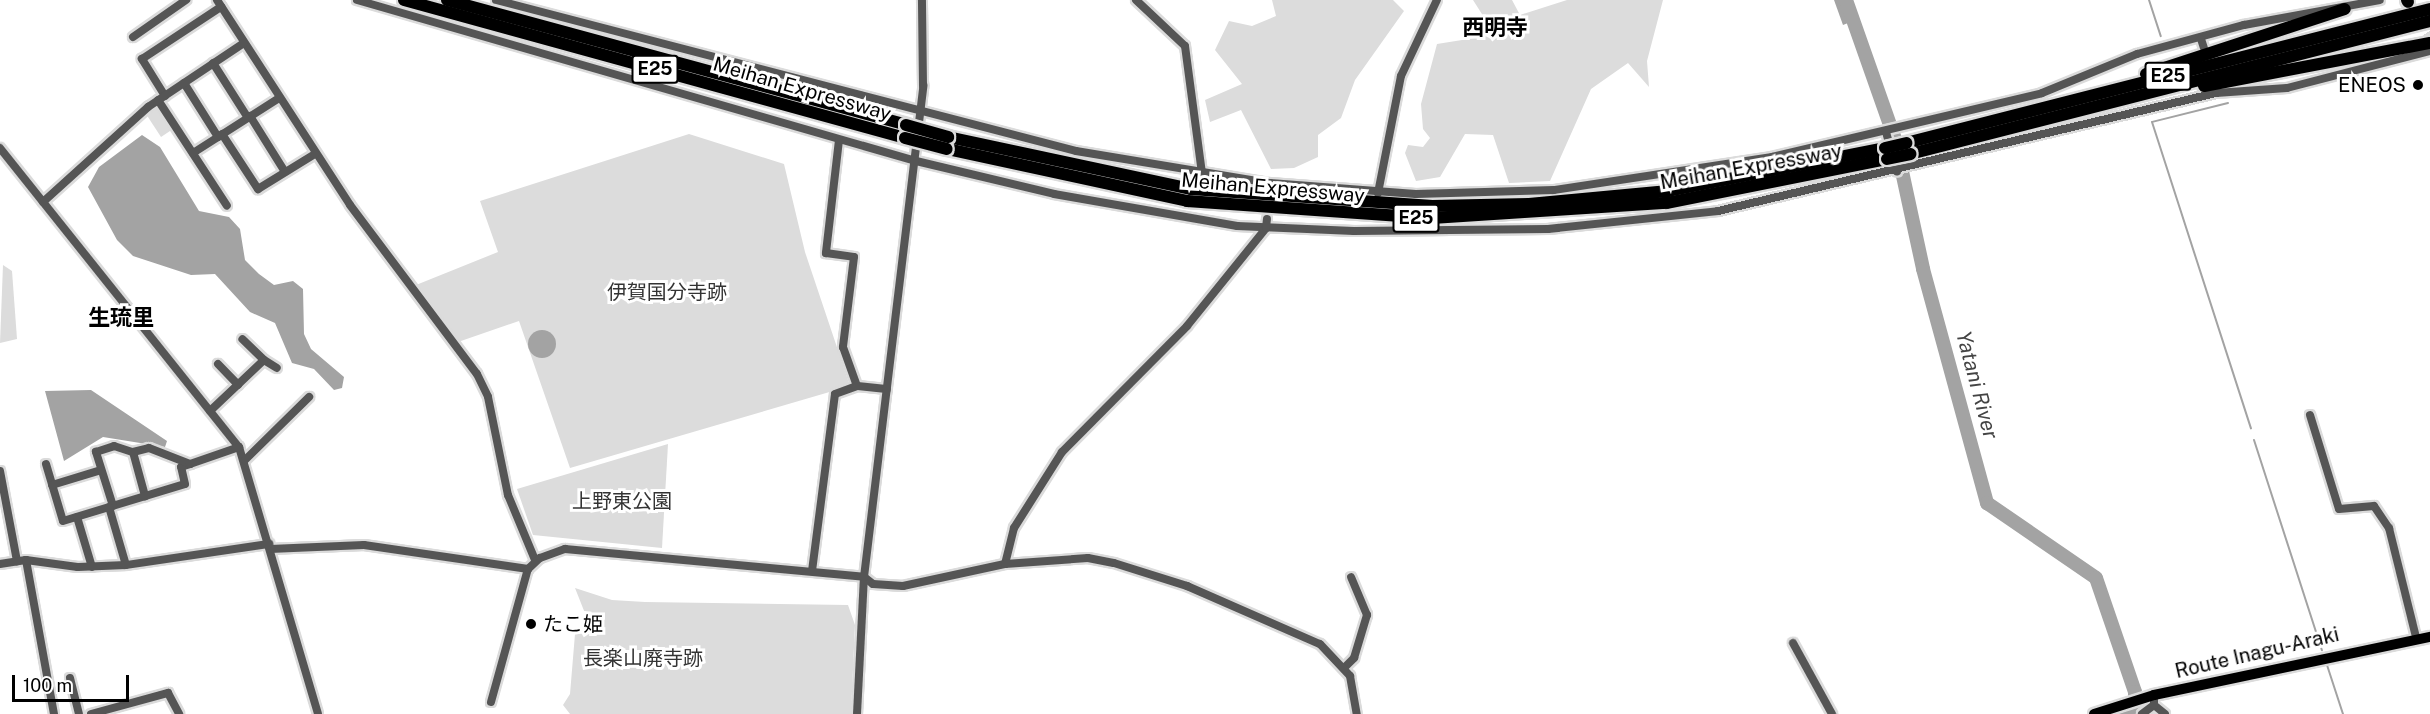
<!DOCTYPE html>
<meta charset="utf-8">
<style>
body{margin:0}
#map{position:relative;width:2430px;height:714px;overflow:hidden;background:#fff;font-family:"Public Sans","Noto Sans JP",sans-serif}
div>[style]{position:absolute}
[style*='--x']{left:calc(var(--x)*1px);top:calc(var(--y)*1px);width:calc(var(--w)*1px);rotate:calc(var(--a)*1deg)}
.green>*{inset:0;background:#dcdcdc}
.water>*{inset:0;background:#a3a3a3}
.round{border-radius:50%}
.stream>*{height:2px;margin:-1px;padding:0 1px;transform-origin:1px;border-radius:1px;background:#a3a3a3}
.river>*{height:14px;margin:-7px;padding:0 7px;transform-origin:7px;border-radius:7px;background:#a3a3a3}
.highway-tunnel>*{height:12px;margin-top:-6px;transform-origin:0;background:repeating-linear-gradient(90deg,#d9d9d9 0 12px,transparent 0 18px)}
.roads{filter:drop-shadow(2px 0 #dbdbdb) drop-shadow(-2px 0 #dbdbdb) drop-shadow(0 2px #dbdbdb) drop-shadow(0 -2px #dbdbdb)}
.minor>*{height:8px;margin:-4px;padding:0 4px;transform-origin:4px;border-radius:4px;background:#555}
.major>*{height:10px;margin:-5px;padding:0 5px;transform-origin:5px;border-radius:5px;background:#000}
.highway>*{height:12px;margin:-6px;padding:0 6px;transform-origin:6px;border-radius:6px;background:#000}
.bridges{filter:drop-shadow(2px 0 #dbdbdb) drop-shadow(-2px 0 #dbdbdb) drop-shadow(0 2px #dbdbdb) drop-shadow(0 -2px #dbdbdb)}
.highway-bridge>*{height:12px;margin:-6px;padding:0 6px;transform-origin:6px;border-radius:6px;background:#000}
.dots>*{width:16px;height:16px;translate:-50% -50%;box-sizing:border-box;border:3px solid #fff;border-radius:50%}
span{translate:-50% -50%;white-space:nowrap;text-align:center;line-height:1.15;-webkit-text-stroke:6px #fff;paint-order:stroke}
.shield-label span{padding:2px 4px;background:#fff;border:2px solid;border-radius:4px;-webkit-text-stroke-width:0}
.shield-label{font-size:18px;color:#000;font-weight:700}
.poi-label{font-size:20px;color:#000}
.right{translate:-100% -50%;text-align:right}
.left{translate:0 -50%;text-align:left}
.street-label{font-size:20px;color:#000}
.park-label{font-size:20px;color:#333}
.water-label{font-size:21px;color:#444;font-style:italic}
.quarter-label{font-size:22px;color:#000;font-weight:700}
.scale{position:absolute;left:12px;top:675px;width:117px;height:27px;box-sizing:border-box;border:3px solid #000;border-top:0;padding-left:8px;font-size:18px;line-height:21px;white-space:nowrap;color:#000;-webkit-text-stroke:4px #fff;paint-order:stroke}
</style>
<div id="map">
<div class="green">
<div style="clip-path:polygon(1272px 0,1393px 0,1404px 11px,1355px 80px,1341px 118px,1318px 135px,1318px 157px,1294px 168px,1271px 169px,1241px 110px,1210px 122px,1205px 100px,1242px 84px,1215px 50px,1229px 21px,1252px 26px,1276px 16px)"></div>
<div style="clip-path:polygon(1473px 0,1512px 0,1520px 15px,1567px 0,1663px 0,1647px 61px,1649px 87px,1628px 63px,1591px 89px,1550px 181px,1509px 183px,1493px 135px,1465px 134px,1440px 177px,1416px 181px,1405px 153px,1408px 145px,1423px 147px,1430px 138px,1423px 129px,1421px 104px,1437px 44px,1487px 36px,1487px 22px)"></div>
<div style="clip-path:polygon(158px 106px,173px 129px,161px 137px,146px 114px)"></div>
<div style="clip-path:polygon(689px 134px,784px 164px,805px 252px,850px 386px,570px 468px,519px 321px,458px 342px,416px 285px,498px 252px,480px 201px)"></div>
<div style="clip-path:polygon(3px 265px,12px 271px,17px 339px,0 343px)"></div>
<div style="clip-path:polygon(668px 444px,662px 548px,533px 535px,517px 489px)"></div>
<div style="clip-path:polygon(575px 588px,612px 600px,645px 602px,848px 605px,855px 625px,851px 714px,570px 714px,563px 705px,570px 694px,575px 634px,592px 631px)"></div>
</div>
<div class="water">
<div style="clip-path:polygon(1834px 0,1851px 0,1858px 19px,1843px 25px)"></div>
<div style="clip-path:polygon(142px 135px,160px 147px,199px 211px,229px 217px,240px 229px,245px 260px,259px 274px,274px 285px,293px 281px,303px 289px,304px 334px,311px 349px,344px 377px,342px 388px,334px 390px,314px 369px,292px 363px,275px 323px,250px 312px,215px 274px,191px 275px,133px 256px,117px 240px,88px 187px,99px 167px)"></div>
<div class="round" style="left:528px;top:330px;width:28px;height:28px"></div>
<div style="clip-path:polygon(91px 390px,167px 441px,165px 447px,103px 437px,64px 461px,45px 391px)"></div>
</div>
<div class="stream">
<div style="--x:2149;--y:0;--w:38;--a:72"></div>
<div style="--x:2228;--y:103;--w:78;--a:166"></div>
<div style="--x:2152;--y:122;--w:322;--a:72.1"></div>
<div style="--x:2254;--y:440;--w:221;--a:72.1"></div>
<div style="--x:2326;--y:662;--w:55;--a:71.9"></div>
</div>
<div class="river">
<div style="--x:1846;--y:0;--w:147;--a:70.6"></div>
<div style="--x:1895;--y:139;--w:133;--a:77.8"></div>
<div style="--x:1923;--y:269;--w:243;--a:74.7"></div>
<div style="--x:1987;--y:503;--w:132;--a:34.5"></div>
<div style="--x:2096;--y:578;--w:120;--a:71.1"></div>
<div style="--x:2135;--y:692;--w:16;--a:90"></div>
<div style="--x:2135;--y:708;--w:21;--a:163"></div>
</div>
<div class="highway-tunnel">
<div style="--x:2408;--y:2;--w:40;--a:56"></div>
</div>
<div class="roads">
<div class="minor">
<div style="--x:217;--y:0;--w:244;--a:57"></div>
<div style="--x:350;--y:205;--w:211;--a:53.1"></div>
<div style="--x:477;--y:374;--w:25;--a:64"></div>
<div style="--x:488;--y:397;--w:100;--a:78.5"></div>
<div style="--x:508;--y:495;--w:70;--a:67.4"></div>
<div style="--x:357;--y:0;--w:582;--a:16.07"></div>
<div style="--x:916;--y:161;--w:142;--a:13.4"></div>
<div style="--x:1054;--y:194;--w:186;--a:9.9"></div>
<div style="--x:1237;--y:226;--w:117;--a:2.4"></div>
<div style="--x:1354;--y:231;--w:194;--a:-0.6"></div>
<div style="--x:1548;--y:229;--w:171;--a:-6"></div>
<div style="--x:1718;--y:211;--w:512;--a:-13.33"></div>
<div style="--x:2216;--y:93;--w:71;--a:-4"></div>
<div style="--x:2287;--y:88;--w:148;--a:-14.5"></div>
<div style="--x:496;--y:0;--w:599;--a:14.59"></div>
<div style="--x:1076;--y:151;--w:197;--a:9.4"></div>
<div style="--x:1270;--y:183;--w:146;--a:4.3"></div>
<div style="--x:1416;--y:194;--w:138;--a:-1.7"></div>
<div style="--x:1554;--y:190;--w:220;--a:-8.6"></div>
<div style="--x:1772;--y:157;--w:277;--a:-13.3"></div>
<div style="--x:2042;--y:93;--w:103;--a:-22.3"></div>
<div style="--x:2137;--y:54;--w:111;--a:-15.2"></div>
<div style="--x:2244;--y:25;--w:138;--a:-10.4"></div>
<div style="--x:1136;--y:0;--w:67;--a:43.2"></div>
<div style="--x:1185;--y:46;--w:129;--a:82.4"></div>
<div style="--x:133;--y:37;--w:65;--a:-34.9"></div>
<div style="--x:2201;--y:39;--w:9;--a:72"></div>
<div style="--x:213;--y:63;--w:65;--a:57.5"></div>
<div style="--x:184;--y:83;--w:64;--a:57.8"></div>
<div style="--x:165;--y:96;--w:44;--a:-121.9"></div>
<div style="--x:142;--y:59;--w:95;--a:-33.4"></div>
<div style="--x:158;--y:100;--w:126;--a:56.9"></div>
<div style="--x:250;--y:116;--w:66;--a:58"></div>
<div style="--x:1886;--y:132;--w:41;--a:74.6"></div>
<div style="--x:222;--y:134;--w:66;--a:56.8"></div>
<div style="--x:258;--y:189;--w:67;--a:-31.6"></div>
<div style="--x:839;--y:140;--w:114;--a:96.6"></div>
<div style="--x:826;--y:253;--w:28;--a:8"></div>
<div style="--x:854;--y:257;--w:91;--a:97"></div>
<div style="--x:843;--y:347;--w:41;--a:70.3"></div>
<div style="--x:0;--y:148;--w:383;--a:51.4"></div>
<div style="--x:239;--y:447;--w:278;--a:73.5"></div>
<div style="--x:193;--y:153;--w:102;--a:-32.6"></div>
<div style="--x:1378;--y:193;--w:119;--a:-78.9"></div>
<div style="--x:1401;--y:76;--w:84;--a:-64.7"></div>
<div style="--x:43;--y:202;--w:142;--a:-42.1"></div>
<div style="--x:148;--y:107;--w:115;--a:-33.7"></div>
<div style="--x:264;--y:360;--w:15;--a:32"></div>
<div style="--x:218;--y:364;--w:29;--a:46"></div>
<div style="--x:210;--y:411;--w:74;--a:-43.4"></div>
<div style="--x:264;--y:360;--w:30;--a:-136"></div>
<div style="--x:2310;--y:415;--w:98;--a:72.9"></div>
<div style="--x:2339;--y:509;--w:35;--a:-5"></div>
<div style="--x:2374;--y:506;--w:27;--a:56"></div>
<div style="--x:2389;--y:528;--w:112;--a:76.1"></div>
<div style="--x:133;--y:452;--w:46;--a:74.7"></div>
<div style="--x:245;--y:460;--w:90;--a:-44.5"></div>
<div style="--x:46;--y:464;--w:59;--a:73.4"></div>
<div style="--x:63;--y:521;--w:127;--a:-16.9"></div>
<div style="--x:185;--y:484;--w:17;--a:-103"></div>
<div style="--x:181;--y:467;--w:9;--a:-18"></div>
<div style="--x:0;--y:471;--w:92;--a:79.3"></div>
<div style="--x:52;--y:485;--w:51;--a:-17"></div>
<div style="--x:113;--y:506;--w:57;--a:-107.5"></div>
<div style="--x:96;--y:452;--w:19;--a:-18"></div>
<div style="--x:114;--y:446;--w:20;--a:18"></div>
<div style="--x:133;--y:452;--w:16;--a:-14"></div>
<div style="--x:149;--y:448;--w:44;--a:21.3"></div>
<div style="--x:190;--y:464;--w:52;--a:-19.1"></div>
<div style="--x:109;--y:507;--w:60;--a:73.7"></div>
<div style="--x:77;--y:517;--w:52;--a:73.3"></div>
<div style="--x:270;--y:549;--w:94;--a:-2.4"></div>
<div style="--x:364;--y:545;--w:166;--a:8.3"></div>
<div style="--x:26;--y:560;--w:157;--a:79.7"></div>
<div style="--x:0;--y:564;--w:26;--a:-9"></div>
<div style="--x:26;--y:560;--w:52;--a:7.7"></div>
<div style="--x:78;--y:567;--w:48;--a:-2.4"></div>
<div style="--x:126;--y:565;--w:145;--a:-8.4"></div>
<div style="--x:1005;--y:564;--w:37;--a:-76"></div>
<div style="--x:1014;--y:528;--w:90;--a:-57.7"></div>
<div style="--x:1062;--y:452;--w:177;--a:-45.2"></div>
<div style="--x:1187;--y:326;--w:126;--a:-51.1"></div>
<div style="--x:1266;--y:228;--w:9;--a:-84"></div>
<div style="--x:812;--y:571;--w:178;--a:-82.6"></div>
<div style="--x:835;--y:394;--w:23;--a:-20"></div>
<div style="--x:857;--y:386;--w:30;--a:6"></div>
<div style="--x:1793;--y:643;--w:81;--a:61.2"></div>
<div style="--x:1345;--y:667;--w:13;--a:-45"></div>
<div style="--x:1354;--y:658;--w:45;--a:-73.2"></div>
<div style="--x:1367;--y:615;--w:41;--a:-112.8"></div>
<div style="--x:70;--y:678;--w:37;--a:76"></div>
<div style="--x:491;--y:702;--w:138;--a:-74.5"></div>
<div style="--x:528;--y:569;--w:16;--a:-43"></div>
<div style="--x:540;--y:558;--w:27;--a:-20"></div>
<div style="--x:565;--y:549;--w:300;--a:5.3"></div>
<div style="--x:864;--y:577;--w:11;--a:38"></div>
<div style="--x:873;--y:584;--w:30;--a:4"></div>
<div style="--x:903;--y:586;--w:104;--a:-12.2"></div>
<div style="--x:1005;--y:564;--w:83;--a:-4.1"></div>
<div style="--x:1088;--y:558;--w:26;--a:11"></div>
<div style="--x:1114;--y:563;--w:77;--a:17.5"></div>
<div style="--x:1187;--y:586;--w:145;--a:23.6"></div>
<div style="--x:1320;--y:644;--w:44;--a:46.8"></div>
<div style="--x:1350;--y:676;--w:39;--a:80"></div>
<div style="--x:2154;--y:705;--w:14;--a:39"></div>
<div style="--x:91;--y:714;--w:80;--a:-15.3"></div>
<div style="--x:168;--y:693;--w:24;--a:62"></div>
<div style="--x:857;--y:714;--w:137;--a:-87.1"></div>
<div style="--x:864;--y:577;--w:495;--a:-83.1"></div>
<div style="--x:923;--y:86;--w:86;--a:-90.7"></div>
<div style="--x:2142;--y:714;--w:15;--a:-37"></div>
<div style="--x:2154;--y:705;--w:10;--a:-90"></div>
</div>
<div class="major">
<div style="--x:2094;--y:714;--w:63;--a:-17.6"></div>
<div style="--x:2154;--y:695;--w:282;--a:-11.9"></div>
</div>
<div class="highway">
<div style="--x:404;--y:0;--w:520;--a:15.4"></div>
<div style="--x:447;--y:0;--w:476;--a:15.2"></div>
<div style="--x:2407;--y:0;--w:2;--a:63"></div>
<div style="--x:2146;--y:74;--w:209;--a:-18.1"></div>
<div style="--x:2204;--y:86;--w:230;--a:-10.8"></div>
<div style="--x:948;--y:137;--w:249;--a:12.1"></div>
<div style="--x:1191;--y:189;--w:242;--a:4"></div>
<div style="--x:1432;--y:206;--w:97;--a:-1.2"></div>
<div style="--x:1529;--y:204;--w:140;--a:-5.3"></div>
<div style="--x:1668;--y:191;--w:221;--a:-11.2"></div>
<div style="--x:1906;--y:143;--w:541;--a:-14.34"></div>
<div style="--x:947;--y:149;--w:246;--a:12.2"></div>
<div style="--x:1187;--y:201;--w:246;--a:4"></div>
<div style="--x:1432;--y:218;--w:235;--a:-3.7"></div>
<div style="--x:1667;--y:203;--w:224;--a:-11.3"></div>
<div style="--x:1910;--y:154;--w:537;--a:-14.35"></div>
</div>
</div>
<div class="bridges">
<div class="highway-bridge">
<div style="--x:906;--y:125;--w:44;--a:15.9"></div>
<div style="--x:905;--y:138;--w:43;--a:14.7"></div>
<div style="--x:1885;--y:148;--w:22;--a:-13"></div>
<div style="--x:1887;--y:159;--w:24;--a:-12"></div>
</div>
</div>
<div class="dots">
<div style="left:2418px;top:85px;background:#000"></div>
<div style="left:531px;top:624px;background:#000"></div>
</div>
<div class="shield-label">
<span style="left:655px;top:69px">E25</span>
<span style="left:2168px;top:76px">E25</span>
<span style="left:1416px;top:218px">E25</span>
</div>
<div class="poi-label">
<span class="right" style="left:2406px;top:85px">ENEOS</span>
<span class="left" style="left:543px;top:624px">たこ姫</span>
</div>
<div class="street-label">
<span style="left:802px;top:89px;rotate:16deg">Meihan Expressway</span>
<span style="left:1751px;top:167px;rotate:-10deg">Meihan Expressway</span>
<span style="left:1273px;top:188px;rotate:5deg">Meihan Expressway</span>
<span style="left:2257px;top:653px;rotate:-13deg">Route Inagu-Araki</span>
</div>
<div class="park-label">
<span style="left:667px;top:292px">伊賀国分寺跡</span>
<span style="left:622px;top:501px">上野東公園</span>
<span style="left:643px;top:658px">長楽山廃寺跡</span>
</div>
<div class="water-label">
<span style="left:1977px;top:385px;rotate:75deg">Yatani River</span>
</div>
<div class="quarter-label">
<span style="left:1495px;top:28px">西明寺</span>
<span style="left:121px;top:318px">生琉里</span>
</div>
<div class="scale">100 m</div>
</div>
